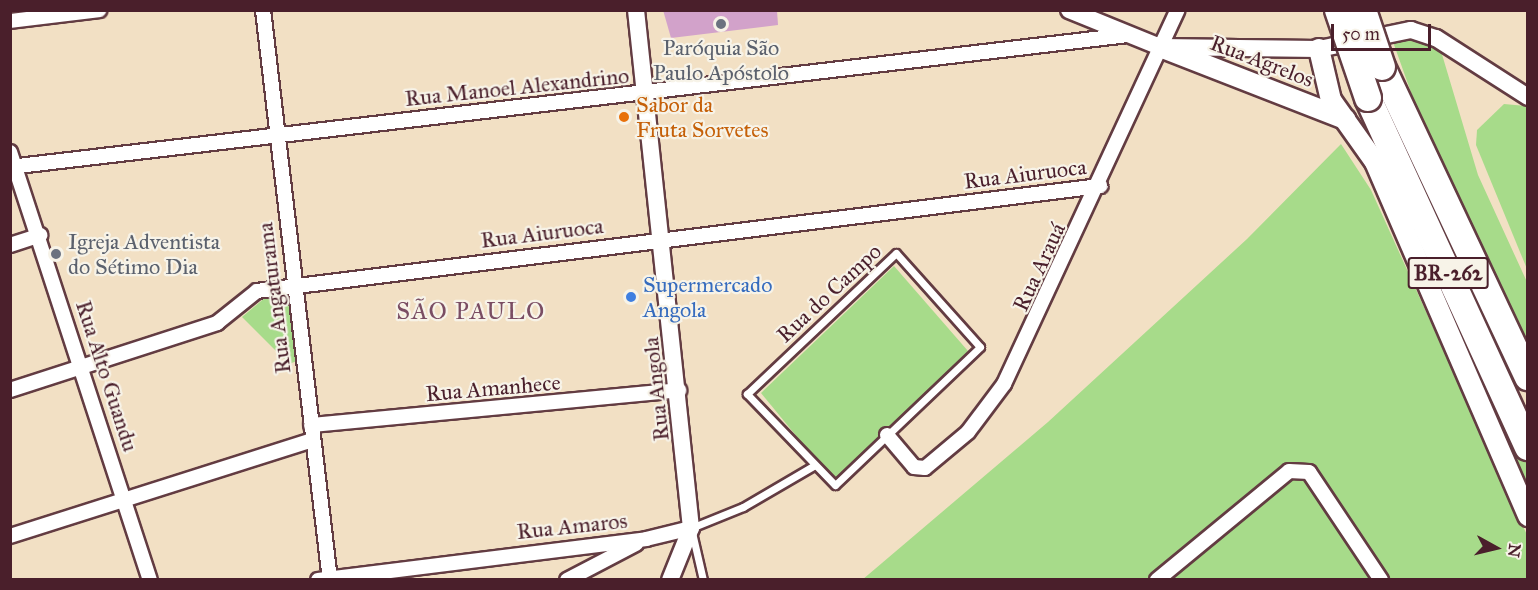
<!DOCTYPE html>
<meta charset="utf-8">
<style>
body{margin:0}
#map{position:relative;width:1538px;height:590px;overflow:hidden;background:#f2e0c4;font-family:"IM FELL Great Primer",serif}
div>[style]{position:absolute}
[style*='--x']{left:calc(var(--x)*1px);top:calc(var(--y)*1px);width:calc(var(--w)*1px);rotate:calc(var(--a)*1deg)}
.green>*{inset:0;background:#a7db8a}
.building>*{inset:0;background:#d2a2ca}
.roads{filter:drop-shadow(2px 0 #633c42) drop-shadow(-2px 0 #633c42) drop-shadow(0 2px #633c42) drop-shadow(0 -2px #633c42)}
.service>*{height:7px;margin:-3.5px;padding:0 3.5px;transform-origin:3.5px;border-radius:3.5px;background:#fff}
.minor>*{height:14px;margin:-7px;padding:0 7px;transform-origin:7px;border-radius:7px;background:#fff}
.tertiary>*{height:16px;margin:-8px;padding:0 8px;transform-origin:8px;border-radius:8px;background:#fff}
.secondary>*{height:20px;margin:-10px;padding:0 10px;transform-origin:10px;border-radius:10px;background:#fff}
.motorway>*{height:26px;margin:-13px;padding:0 13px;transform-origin:13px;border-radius:13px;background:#fff}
.bridges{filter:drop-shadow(2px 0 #633c42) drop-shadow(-2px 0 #633c42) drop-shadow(0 2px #633c42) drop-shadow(0 -2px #633c42)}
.motorway-bridge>*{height:26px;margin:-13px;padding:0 13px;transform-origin:13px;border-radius:13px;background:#fff}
.dots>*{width:16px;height:16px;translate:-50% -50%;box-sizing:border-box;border:3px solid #f7f3e8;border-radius:50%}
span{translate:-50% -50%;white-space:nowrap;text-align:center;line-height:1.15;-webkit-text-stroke:4.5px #f7f3e8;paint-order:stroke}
.shield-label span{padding:2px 4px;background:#f7f3e8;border:2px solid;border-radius:4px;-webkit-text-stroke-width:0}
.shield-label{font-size:21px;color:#4a1f2b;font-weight:700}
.worship-label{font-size:22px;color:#5b616d}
.left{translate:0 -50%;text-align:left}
.street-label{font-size:22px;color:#4a1f2b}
.food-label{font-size:22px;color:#c56008}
.shop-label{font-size:22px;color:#366cbe}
.neighbourhood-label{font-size:24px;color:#7a4d63;letter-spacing:1.5px}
.frame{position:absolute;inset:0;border:12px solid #4a1f2b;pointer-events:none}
.north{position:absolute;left:1466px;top:518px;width:60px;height:60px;-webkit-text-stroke:4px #f7f3e8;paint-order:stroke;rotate:98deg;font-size:16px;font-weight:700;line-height:24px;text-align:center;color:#4a1f2b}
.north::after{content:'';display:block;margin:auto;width:21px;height:27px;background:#4a1f2b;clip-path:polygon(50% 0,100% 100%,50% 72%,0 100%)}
.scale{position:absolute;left:1331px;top:24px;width:100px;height:27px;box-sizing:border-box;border:3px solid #4a1f2b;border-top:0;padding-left:8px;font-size:18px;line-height:21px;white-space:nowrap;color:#4a1f2b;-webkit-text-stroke:4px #f7f3e8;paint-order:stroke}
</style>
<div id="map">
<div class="green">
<div style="clip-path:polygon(1406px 36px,1441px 51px,1478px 175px,1527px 282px,1527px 356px,1459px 216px,1413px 98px,1392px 39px)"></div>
<div style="clip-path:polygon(1504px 104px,1527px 106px,1527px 269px,1476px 145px,1477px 130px)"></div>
<div style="clip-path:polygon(1353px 119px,1388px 154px,1527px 459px,1527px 490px)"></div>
<div style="clip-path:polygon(1341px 144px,1371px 190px,1527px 535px,1527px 579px,862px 580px,1048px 422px,1247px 239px)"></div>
<div style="clip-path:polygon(894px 266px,968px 351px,835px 483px,761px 393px)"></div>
<div style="clip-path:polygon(267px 296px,289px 296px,297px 361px,289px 364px,242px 317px)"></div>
</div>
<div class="building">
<div style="clip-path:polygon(663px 10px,777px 10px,778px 25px,671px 38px)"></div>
</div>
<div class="roads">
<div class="service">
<div style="--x:896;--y:253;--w:126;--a:48.2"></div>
<div style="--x:980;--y:347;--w:200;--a:136.4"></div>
<div style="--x:835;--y:485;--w:127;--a:-134"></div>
<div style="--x:747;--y:394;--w:205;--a:-43.4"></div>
<div style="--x:703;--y:580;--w:53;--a:-103"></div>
<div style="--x:691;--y:528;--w:56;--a:-22"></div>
<div style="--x:743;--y:507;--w:83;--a:-30.3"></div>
</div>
<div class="minor">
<div style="--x:263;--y:10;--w:574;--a:83.3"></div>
<div style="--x:10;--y:21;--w:90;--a:-7"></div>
<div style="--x:10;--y:152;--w:450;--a:71.9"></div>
<div style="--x:18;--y:166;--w:1118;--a:-6.73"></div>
<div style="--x:10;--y:245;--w:32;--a:-18"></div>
<div style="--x:10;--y:390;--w:218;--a:-17.9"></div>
<div style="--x:217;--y:323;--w:51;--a:-38.7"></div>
<div style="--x:257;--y:291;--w:850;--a:-7.1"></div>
<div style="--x:311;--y:425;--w:370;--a:-5.4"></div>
<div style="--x:887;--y:435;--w:42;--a:49.8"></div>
<div style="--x:914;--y:467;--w:11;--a:5"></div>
<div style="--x:925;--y:468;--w:56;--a:-39.9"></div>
<div style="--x:968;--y:432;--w:60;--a:-53.1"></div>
<div style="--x:1004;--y:384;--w:412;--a:-65.1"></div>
<div style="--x:10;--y:536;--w:317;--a:-17.6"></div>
<div style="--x:318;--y:580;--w:331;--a:-7.1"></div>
<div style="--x:646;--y:539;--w:46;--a:-13.7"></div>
<div style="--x:567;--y:580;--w:78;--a:-27.6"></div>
<div style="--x:1157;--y:580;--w:171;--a:-39.5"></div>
<div style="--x:1289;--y:471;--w:20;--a:3"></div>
<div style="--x:1309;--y:472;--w:130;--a:56.3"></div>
</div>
<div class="tertiary">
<div style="--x:636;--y:10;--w:521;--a:83.94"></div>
<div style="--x:691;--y:528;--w:56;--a:112"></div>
<div style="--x:1069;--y:10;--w:98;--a:22.1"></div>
<div style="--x:1160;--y:47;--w:159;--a:0.7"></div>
<div style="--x:1319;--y:49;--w:94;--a:-11.7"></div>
<div style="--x:1411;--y:30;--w:26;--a:18"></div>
<div style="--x:1436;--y:38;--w:109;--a:32.7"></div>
</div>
<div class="secondary">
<div style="--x:1160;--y:47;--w:199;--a:21.3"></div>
<div style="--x:1319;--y:49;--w:52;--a:76.8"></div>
<div style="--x:1331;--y:100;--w:76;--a:54.6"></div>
<div style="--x:1375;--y:162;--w:386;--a:66.6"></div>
</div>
<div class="motorway">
<div style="--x:1382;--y:67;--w:343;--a:64.8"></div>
<div style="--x:1368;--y:98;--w:384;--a:65.4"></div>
</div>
</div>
<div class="bridges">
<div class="motorway-bridge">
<div style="--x:1338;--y:10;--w:93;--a:71.2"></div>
<div style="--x:1363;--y:10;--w:60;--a:71.6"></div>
</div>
</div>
<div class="dots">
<div style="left:721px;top:24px;background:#6b7280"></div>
<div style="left:624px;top:117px;background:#e8710a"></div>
<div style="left:56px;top:254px;background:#6b7280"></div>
<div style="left:631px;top:297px;background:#3f7fe0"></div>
</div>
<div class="shield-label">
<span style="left:1448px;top:273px">BR-262</span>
</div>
<div class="worship-label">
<span style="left:721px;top:60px">Paróquia São<br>Paulo Apóstolo</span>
<span class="left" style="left:68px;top:254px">Igreja Adventista<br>do Sétimo Dia</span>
</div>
<div class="street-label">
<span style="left:1262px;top:61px;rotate:21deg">Rua Agrelos</span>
<span style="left:517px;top:87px;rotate:-6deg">Rua Manoel Alexandrino</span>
<span style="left:1025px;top:174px;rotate:-7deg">Rua Aiuruoca</span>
<span style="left:542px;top:233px;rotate:-7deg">Rua Aiuruoca</span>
<span style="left:1039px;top:267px;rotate:-65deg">Rua Arauá</span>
<span style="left:829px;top:293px;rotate:-43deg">Rua do Campo</span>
<span style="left:274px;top:298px;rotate:-97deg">Rua Angaturama</span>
<span style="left:107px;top:376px;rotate:72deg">Rua Alto Guandu</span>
<span style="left:493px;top:388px;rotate:-5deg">Rua Amanhece</span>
<span style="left:656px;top:389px;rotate:-96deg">Rua Angola</span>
<span style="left:572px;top:526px;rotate:-6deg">Rua Amaros</span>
</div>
<div class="food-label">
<span class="left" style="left:636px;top:117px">Sabor da<br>Fruta Sorvetes</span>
</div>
<div class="shop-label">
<span class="left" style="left:643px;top:297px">Supermercado<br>Angola</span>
</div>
<div class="neighbourhood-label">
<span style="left:471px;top:312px">SÃO PAULO</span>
</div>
<div class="frame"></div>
<div class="north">N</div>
<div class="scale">50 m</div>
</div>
